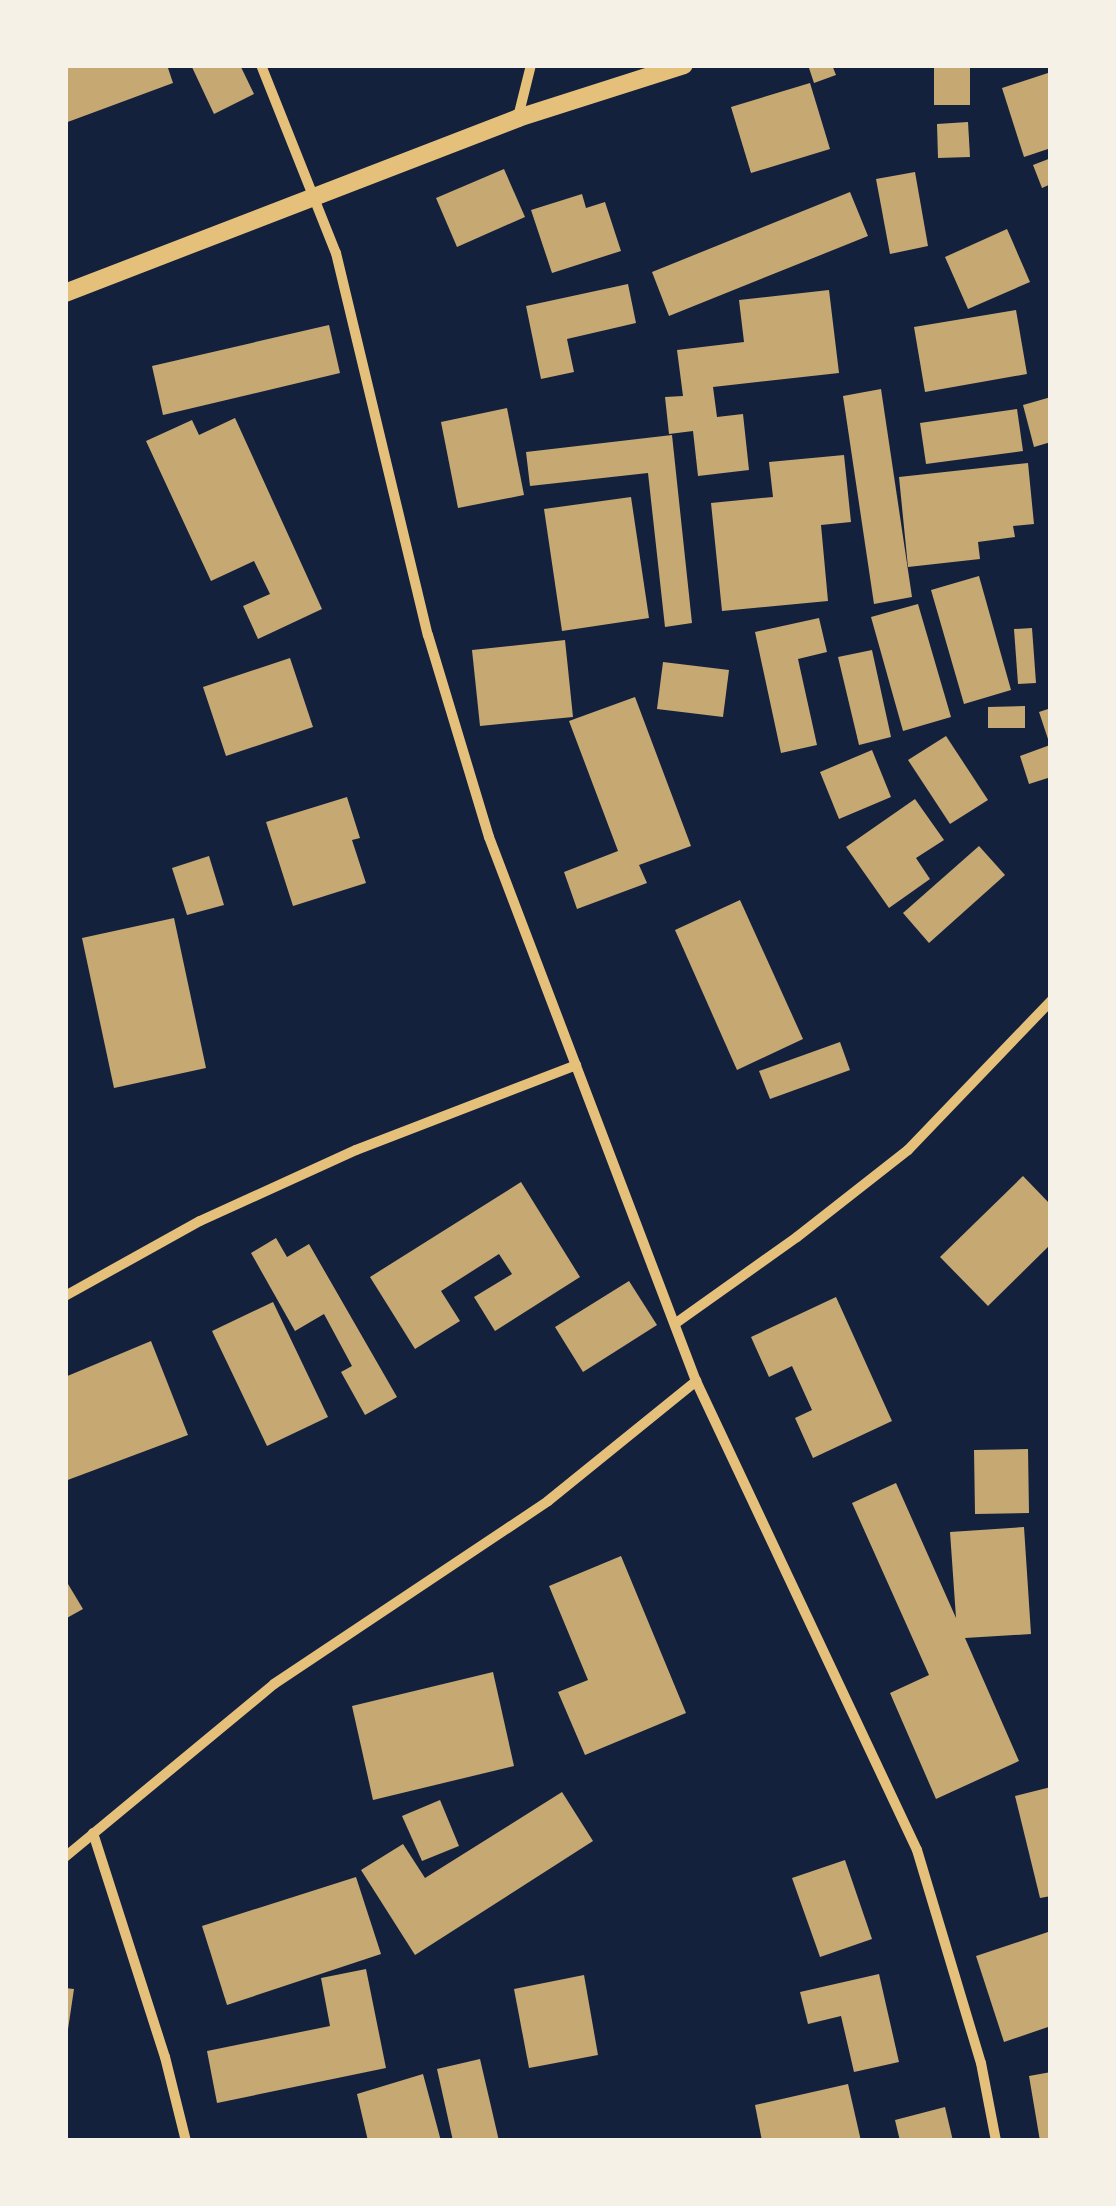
<!DOCTYPE html>
<style>
body{margin:0}
#map{position:relative;width:1116px;height:2206px;overflow:hidden;background:#14213d;font-family:Jost,sans-serif}
div>[style]{position:absolute}
[style*='--x']{left:calc(var(--x)*1px);top:calc(var(--y)*1px);width:calc(var(--w)*1px);rotate:calc(var(--a)*1deg)}
.building>*{inset:0;background:#c6a872}
.minor>*{height:10px;margin:-5px;padding:0 5px;transform-origin:5px;border-radius:5px;background:#e5c07b}
.tertiary>*{height:18px;margin:-9px;padding:0 9px;transform-origin:9px;border-radius:9px;background:#e5c07b}
span{translate:-50% -50%;white-space:nowrap;text-align:center;line-height:1.15;-webkit-text-stroke:8px #f6f1e7;paint-order:stroke}
.frame{position:absolute;inset:0;border:68px solid #f6f1e7;pointer-events:none}
</style>
<div id="map">
<div class="building">
<div style="clip-path:polygon(65px 65px,167px 65px,173px 83px,65px 123px)"></div>
<div style="clip-path:polygon(191px 65px,240px 65px,254px 94px,214px 114px)"></div>
<div style="clip-path:polygon(808px 65px,832px 65px,836px 75px,814px 83px)"></div>
<div style="clip-path:polygon(934px 65px,970px 65px,970px 105px,934px 105px)"></div>
<div style="clip-path:polygon(1051px 72px,1051px 148px,1024px 157px,1002px 88px)"></div>
<div style="clip-path:polygon(810px 83px,830px 149px,751px 173px,731px 107px)"></div>
<div style="clip-path:polygon(968px 122px,970px 157px,938px 158px,937px 124px)"></div>
<div style="clip-path:polygon(1051px 158px,1051px 184px,1042px 188px,1033px 165px)"></div>
<div style="clip-path:polygon(504px 169px,525px 217px,457px 247px,436px 198px)"></div>
<div style="clip-path:polygon(915px 172px,928px 246px,890px 254px,876px 179px)"></div>
<div style="clip-path:polygon(850px 192px,868px 236px,669px 316px,652px 272px)"></div>
<div style="clip-path:polygon(582px 194px,586px 208px,605px 202px,621px 251px,552px 273px,531px 210px)"></div>
<div style="clip-path:polygon(1007px 229px,1030px 282px,968px 309px,945px 257px)"></div>
<div style="clip-path:polygon(628px 284px,636px 323px,567px 339px,574px 372px,541px 379px,526px 306px)"></div>
<div style="clip-path:polygon(829px 290px,839px 373px,713px 387px,717px 417px,743px 414px,749px 470px,698px 476px,693px 431px,669px 434px,665px 397px,683px 396px,677px 350px,744px 342px,739px 300px)"></div>
<div style="clip-path:polygon(1016px 310px,1027px 374px,925px 392px,914px 327px)"></div>
<div style="clip-path:polygon(329px 325px,340px 373px,163px 415px,152px 366px)"></div>
<div style="clip-path:polygon(881px 389px,912px 597px,874px 604px,843px 396px)"></div>
<div style="clip-path:polygon(1051px 397px,1051px 442px,1034px 447px,1023px 405px)"></div>
<div style="clip-path:polygon(507px 408px,524px 495px,458px 508px,441px 422px)"></div>
<div style="clip-path:polygon(1017px 409px,1023px 451px,926px 464px,920px 423px)"></div>
<div style="clip-path:polygon(235px 418px,322px 609px,258px 639px,243px 606px,270px 594px,254px 561px,211px 581px,146px 441px,192px 420px,199px 435px)"></div>
<div style="clip-path:polygon(672px 435px,692px 623px,665px 627px,648px 473px,530px 486px,526px 452px)"></div>
<div style="clip-path:polygon(844px 455px,851px 522px,821px 525px,828px 601px,722px 611px,711px 503px,773px 497px,769px 462px)"></div>
<div style="clip-path:polygon(1028px 463px,1034px 524px,1013px 526px,1015px 537px,978px 542px,980px 559px,908px 567px,899px 477px)"></div>
<div style="clip-path:polygon(631px 497px,649px 618px,562px 631px,544px 509px)"></div>
<div style="clip-path:polygon(979px 576px,1011px 690px,964px 704px,931px 590px)"></div>
<div style="clip-path:polygon(918px 604px,951px 717px,903px 731px,871px 617px)"></div>
<div style="clip-path:polygon(819px 618px,827px 652px,798px 659px,817px 745px,781px 753px,755px 632px)"></div>
<div style="clip-path:polygon(1032px 628px,1036px 683px,1018px 684px,1014px 629px)"></div>
<div style="clip-path:polygon(565px 640px,573px 717px,480px 726px,472px 650px)"></div>
<div style="clip-path:polygon(872px 650px,891px 737px,859px 745px,838px 657px)"></div>
<div style="clip-path:polygon(290px 658px,313px 727px,226px 756px,203px 687px)"></div>
<div style="clip-path:polygon(663px 662px,729px 670px,723px 717px,657px 709px)"></div>
<div style="clip-path:polygon(635px 697px,691px 846px,639px 865px,647px 883px,577px 909px,564px 872px,618px 851px,569px 721px)"></div>
<div style="clip-path:polygon(1025px 706px,1025px 728px,988px 728px,988px 707px)"></div>
<div style="clip-path:polygon(1051px 708px,1051px 777px,1029px 784px,1020px 756px,1050px 745px,1039px 712px)"></div>
<div style="clip-path:polygon(946px 736px,988px 800px,950px 824px,908px 760px)"></div>
<div style="clip-path:polygon(872px 750px,891px 797px,839px 819px,820px 772px)"></div>
<div style="clip-path:polygon(347px 797px,360px 838px,352px 840px,366px 883px,293px 906px,266px 822px)"></div>
<div style="clip-path:polygon(915px 799px,944px 840px,916px 858px,930px 879px,889px 908px,846px 847px)"></div>
<div style="clip-path:polygon(979px 846px,1005px 875px,929px 943px,903px 913px)"></div>
<div style="clip-path:polygon(209px 856px,224px 905px,187px 915px,172px 868px)"></div>
<div style="clip-path:polygon(740px 900px,803px 1039px,737px 1070px,675px 930px)"></div>
<div style="clip-path:polygon(174px 918px,206px 1068px,114px 1088px,82px 938px)"></div>
<div style="clip-path:polygon(840px 1042px,850px 1070px,770px 1099px,759px 1071px)"></div>
<div style="clip-path:polygon(1023px 1176px,1051px 1205px,1051px 1244px,988px 1306px,940px 1257px)"></div>
<div style="clip-path:polygon(521px 1182px,580px 1277px,495px 1331px,474px 1297px,512px 1274px,499px 1254px,441px 1291px,460px 1321px,415px 1349px,370px 1277px)"></div>
<div style="clip-path:polygon(276px 1238px,287px 1257px,309px 1244px,397px 1397px,365px 1415px,341px 1372px,352px 1366px,324px 1314px,295px 1331px,251px 1253px)"></div>
<div style="clip-path:polygon(629px 1281px,657px 1325px,583px 1372px,555px 1327px)"></div>
<div style="clip-path:polygon(836px 1297px,892px 1421px,813px 1458px,795px 1418px,812px 1410px,792px 1366px,769px 1377px,751px 1337px)"></div>
<div style="clip-path:polygon(273px 1302px,328px 1417px,267px 1446px,212px 1331px)"></div>
<div style="clip-path:polygon(151px 1341px,188px 1435px,65px 1481px,65px 1377px)"></div>
<div style="clip-path:polygon(1028px 1449px,1029px 1513px,975px 1514px,974px 1450px)"></div>
<div style="clip-path:polygon(896px 1483px,956px 1618px,950px 1532px,1024px 1527px,1031px 1634px,965px 1638px,1019px 1761px,936px 1799px,890px 1693px,929px 1675px,852px 1503px)"></div>
<div style="clip-path:polygon(621px 1556px,686px 1713px,585px 1755px,558px 1692px,588px 1680px,549px 1586px)"></div>
<div style="clip-path:polygon(65px 1579px,83px 1609px,65px 1619px)"></div>
<div style="clip-path:polygon(493px 1672px,514px 1766px,373px 1800px,352px 1706px)"></div>
<div style="clip-path:polygon(1051px 1787px,1051px 1896px,1040px 1898px,1015px 1796px)"></div>
<div style="clip-path:polygon(562px 1792px,593px 1841px,415px 1955px,361px 1870px,403px 1844px,425px 1878px)"></div>
<div style="clip-path:polygon(440px 1800px,459px 1846px,422px 1861px,402px 1816px)"></div>
<div style="clip-path:polygon(845px 1860px,872px 1939px,820px 1957px,792px 1878px)"></div>
<div style="clip-path:polygon(356px 1877px,381px 1954px,227px 2005px,202px 1926px)"></div>
<div style="clip-path:polygon(1051px 1931px,1051px 2026px,1004px 2042px,976px 1956px)"></div>
<div style="clip-path:polygon(366px 1969px,386px 2068px,217px 2103px,207px 2051px,330px 2026px,321px 1978px)"></div>
<div style="clip-path:polygon(879px 1974px,899px 2062px,854px 2072px,841px 2016px,808px 2024px,800px 1992px)"></div>
<div style="clip-path:polygon(584px 1975px,598px 2055px,529px 2068px,514px 1989px)"></div>
<div style="clip-path:polygon(65px 1988px,74px 1989px,67px 2036px,65px 2036px)"></div>
<div style="clip-path:polygon(480px 2059px,499px 2141px,453px 2141px,437px 2069px)"></div>
<div style="clip-path:polygon(1051px 2072px,1051px 2141px,1040px 2141px,1029px 2076px)"></div>
<div style="clip-path:polygon(423px 2074px,441px 2141px,368px 2141px,357px 2094px)"></div>
<div style="clip-path:polygon(848px 2084px,861px 2141px,762px 2141px,755px 2105px)"></div>
<div style="clip-path:polygon(945px 2107px,953px 2141px,900px 2141px,895px 2120px)"></div>
</div>
<div class="minor">
<div style="--x:261;--y:65;--w:202;--a:68.3"></div>
<div style="--x:336;--y:253;--w:393;--a:76.5"></div>
<div style="--x:428;--y:635;--w:211;--a:73.2"></div>
<div style="--x:489;--y:837;--w:582;--a:69.17"></div>
<div style="--x:696;--y:1381;--w:518;--a:64.77"></div>
<div style="--x:917;--y:1850;--w:222;--a:73.3"></div>
<div style="--x:981;--y:2063;--w:79;--a:79.1"></div>
<div style="--x:518;--y:117;--w:54;--a:-76"></div>
<div style="--x:65;--y:1296;--w:154;--a:-29.1"></div>
<div style="--x:200;--y:1221;--w:171;--a:-24.5"></div>
<div style="--x:356;--y:1150;--w:236;--a:-21.1"></div>
<div style="--x:676;--y:1323;--w:148;--a:-35.4"></div>
<div style="--x:797;--y:1237;--w:141;--a:-38.1"></div>
<div style="--x:908;--y:1150;--w:207;--a:-46.2"></div>
<div style="--x:93;--y:1833;--w:235;--a:72.2"></div>
<div style="--x:165;--y:2057;--w:87;--a:76"></div>
<div style="--x:65;--y:1857;--w:271;--a:-39.6"></div>
<div style="--x:274;--y:1684;--w:329;--a:-33.7"></div>
<div style="--x:548;--y:1501;--w:191;--a:-39"></div>
</div>
<div class="tertiary">
<div style="--x:65;--y:293;--w:486;--a:-21.1"></div>
<div style="--x:518;--y:118;--w:174;--a:-17.7"></div>
</div>
<div class="frame"></div>
</div>
